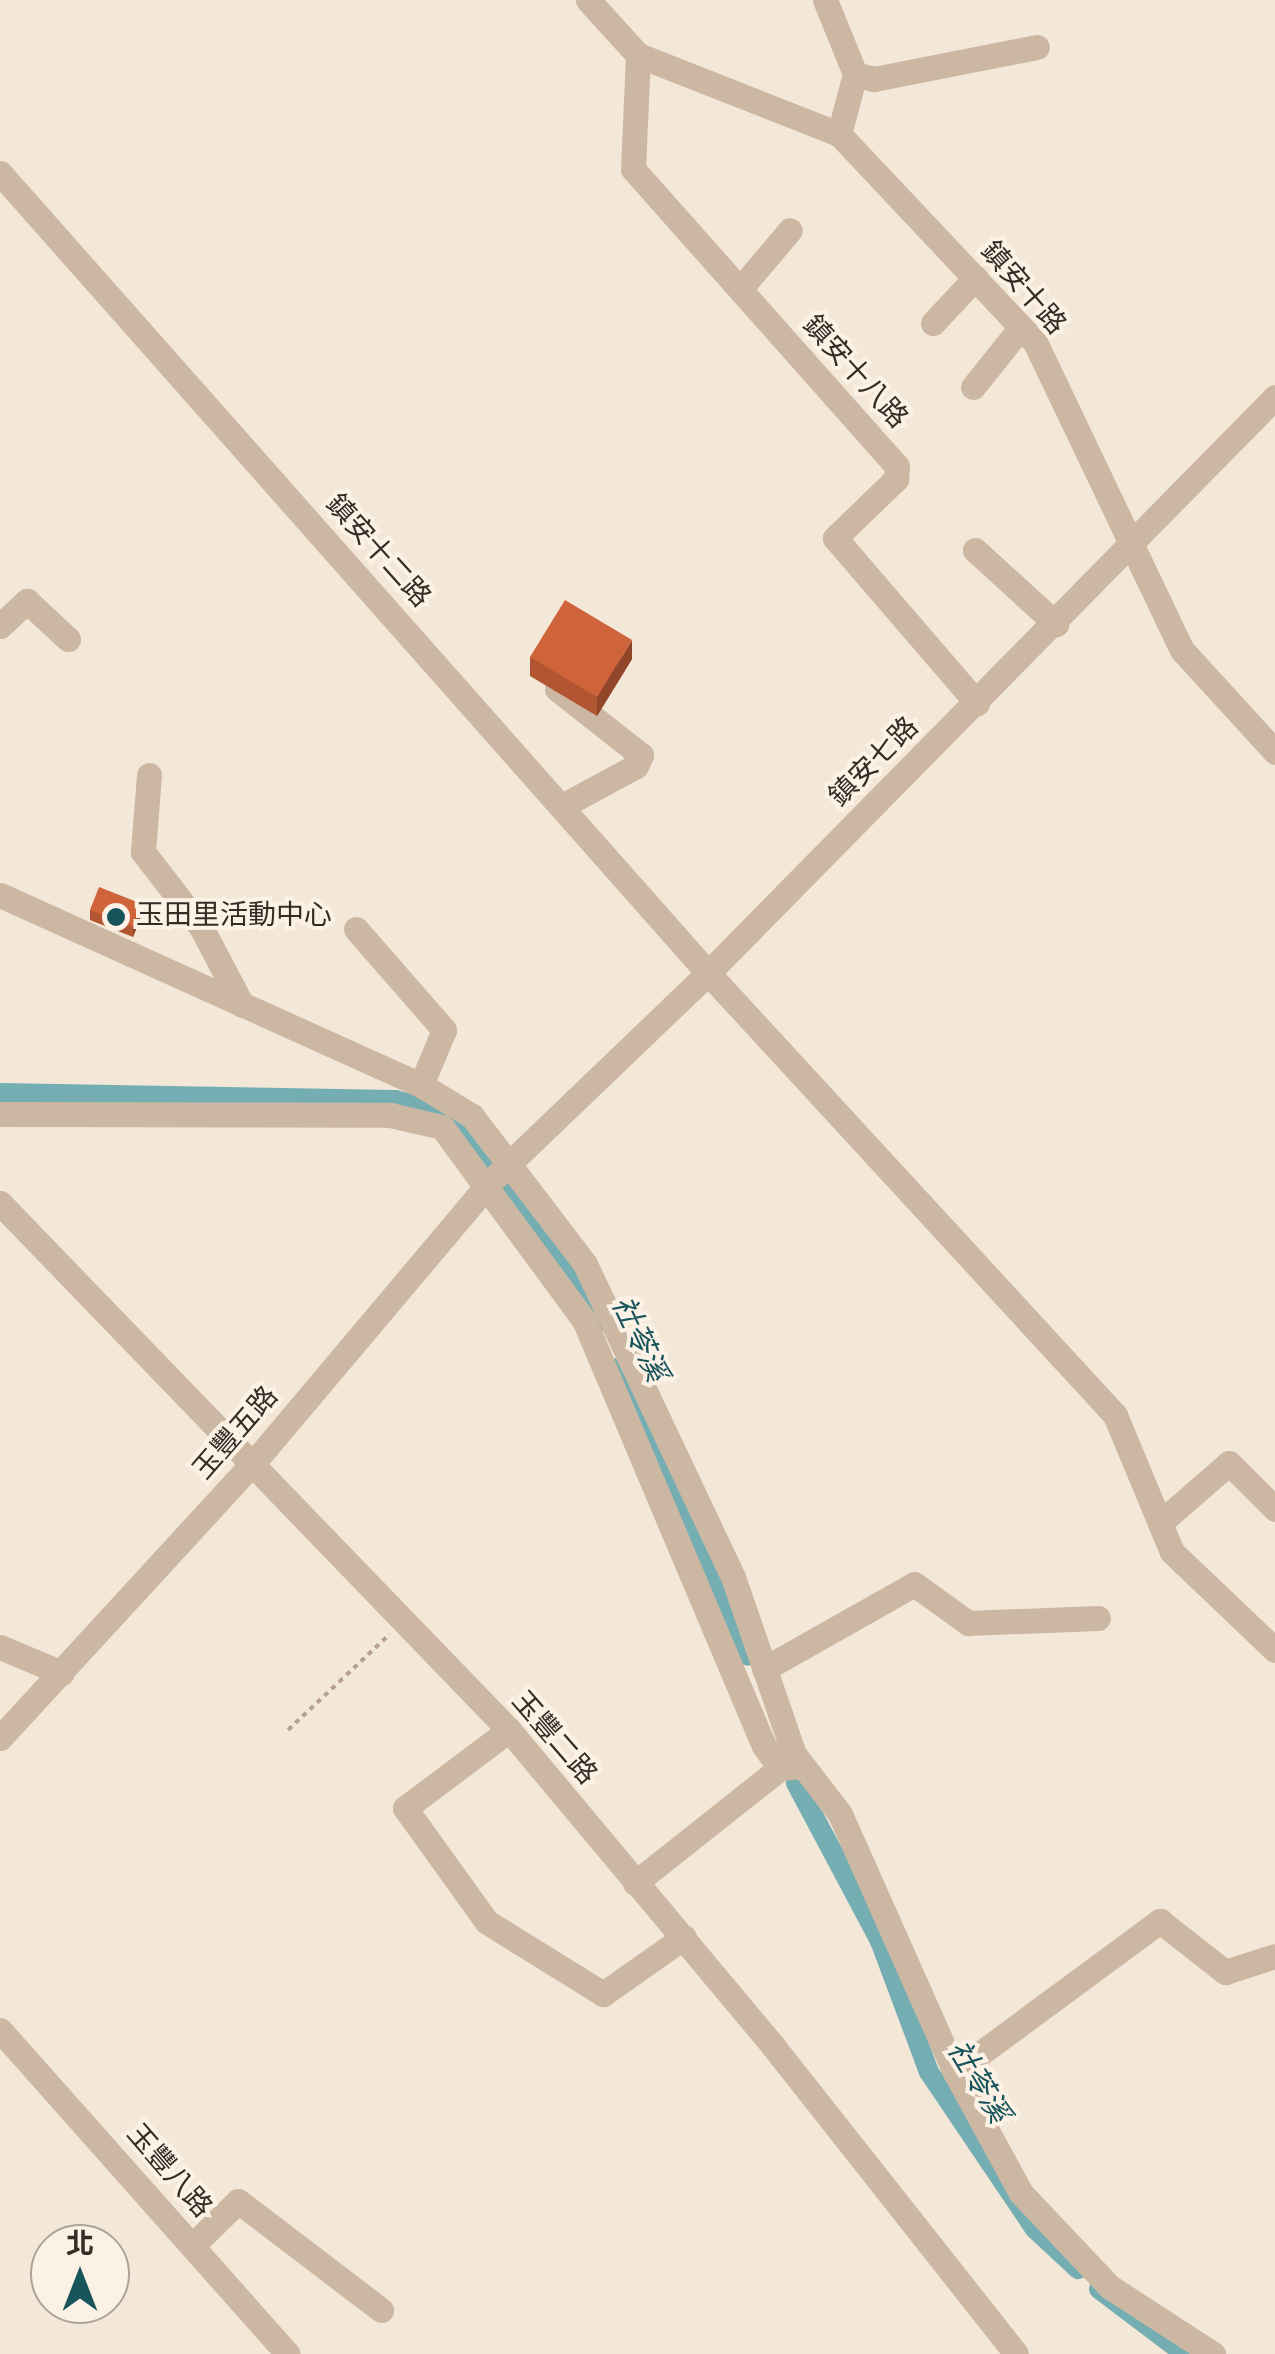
<!DOCTYPE html>
<meta charset="utf-8">
<style>
body{margin:0}
#map{position:relative;width:1275px;height:2354px;overflow:hidden;background:#f3e7d8;font-family:Overpass,"Noto Sans TC",sans-serif}
div>[style]{position:absolute}
[style*='--x']{left:calc(var(--x)*1px);top:calc(var(--y)*1px);width:calc(var(--w)*1px);rotate:calc(var(--a)*1deg)}
.canal>*{height:20px;margin:-10px;padding:0 10px;transform-origin:10px;border-radius:10px;background:#75aeb2}
.path>*{height:4px;margin-top:-2px;transform-origin:0;background:repeating-linear-gradient(90deg,#b8a18d 0 5px,transparent 0 10px)}
.minor>*{height:25px;margin:-12.5px;padding:0 12.5px;transform-origin:12.5px;border-radius:12.5px;background:#ccb7a3}
.wall>*{inset:0;background:#b25532}
.shaded-wall>*{inset:0;background:#914529}
.building>*{inset:0;background:#cf633a}
.dots>*{width:28px;height:28px;translate:-50% -50%;box-sizing:border-box;border:5px solid #fbf1e5;border-radius:50%}
span{translate:-50% -50%;white-space:nowrap;text-align:center;line-height:1.15;-webkit-text-stroke:8px #fbf1e5;paint-order:stroke}
.street-label{font-size:28px;color:#362c26}
.poi-label{font-size:28px;color:#362c26}
.left{translate:0 -50%;text-align:left}
.water-label{font-size:30px;color:#18545b;font-style:italic}
.north{position:absolute;left:30px;top:2224px;width:100px;height:100px;box-sizing:border-box;background:#fbf1e5;border:2px solid #aca299;border-radius:50%;rotate:0deg;font-size:28px;font-weight:700;line-height:40px;text-align:center;color:#362c26}
.north::after{content:'';display:block;margin:auto;width:35px;height:45px;background:#18545b;clip-path:polygon(50% 0,100% 100%,50% 72%,0 100%)}
</style>
<div id="map">
<div class="canal">
<div style="--x:0;--y:1093;--w:396;--a:1"></div>
<div style="--x:396;--y:1100;--w:41;--a:15.8"></div>
<div style="--x:435;--y:1111;--w:74;--a:43.4"></div>
<div style="--x:507;--y:1187;--w:116;--a:53.4"></div>
<div style="--x:576;--y:1280;--w:48;--a:65.6"></div>
<div style="--x:617;--y:1368;--w:316;--a:65.5"></div>
<div style="--x:796;--y:1783;--w:179;--a:62"></div>
<div style="--x:880;--y:1941;--w:140;--a:69.5"></div>
<div style="--x:929;--y:2072;--w:189;--a:56"></div>
<div style="--x:1035;--y:2229;--w:59;--a:42.9"></div>
<div style="--x:1099;--y:2289;--w:108;--a:37.1"></div>
</div>
<div class="path">
<div style="--x:288;--y:1730;--w:140;--a:-43.3"></div>
</div>
<div class="minor">
<div style="--x:588;--y:0;--w:74;--a:47.7"></div>
<div style="--x:638;--y:55;--w:216;--a:21.5"></div>
<div style="--x:839;--y:134;--w:286;--a:46.7"></div>
<div style="--x:1035;--y:342;--w:341;--a:64.5"></div>
<div style="--x:1182;--y:650;--w:138;--a:47.6"></div>
<div style="--x:825;--y:0;--w:80;--a:67.9"></div>
<div style="--x:855;--y:74;--w:62;--a:104.9"></div>
<div style="--x:638;--y:55;--w:114;--a:92.5"></div>
<div style="--x:633;--y:169;--w:397;--a:48.4"></div>
<div style="--x:897;--y:466;--w:13;--a:94"></div>
<div style="--x:896;--y:479;--w:85;--a:136"></div>
<div style="--x:835;--y:538;--w:218;--a:49.3"></div>
<div style="--x:855;--y:74;--w:20;--a:15"></div>
<div style="--x:874;--y:79;--w:166;--a:-11.1"></div>
<div style="--x:0;--y:173;--w:1068;--a:48.49"></div>
<div style="--x:708;--y:973;--w:601;--a:47.36"></div>
<div style="--x:1115;--y:1415;--w:148;--a:67.4"></div>
<div style="--x:1172;--y:1552;--w:142;--a:43.6"></div>
<div style="--x:740;--y:289;--w:77;--a:-49.7"></div>
<div style="--x:933;--y:323;--w:62;--a:-47"></div>
<div style="--x:973;--y:387;--w:77;--a:-51.3"></div>
<div style="--x:975;--y:550;--w:110;--a:42.4"></div>
<div style="--x:0;--y:626;--w:37;--a:-43"></div>
<div style="--x:27;--y:601;--w:56;--a:42.8"></div>
<div style="--x:557;--y:689;--w:107;--a:38.2"></div>
<div style="--x:641;--y:755;--w:12;--a:114"></div>
<div style="--x:636;--y:766;--w:84;--a:151.6"></div>
<div style="--x:149;--y:775;--w:77;--a:94.5"></div>
<div style="--x:143;--y:852;--w:95;--a:52.3"></div>
<div style="--x:201;--y:927;--w:88;--a:62.3"></div>
<div style="--x:0;--y:895;--w:462;--a:24.3"></div>
<div style="--x:421;--y:1085;--w:60;--a:31.3"></div>
<div style="--x:472;--y:1116;--w:186;--a:52.6"></div>
<div style="--x:585;--y:1264;--w:346;--a:64.7"></div>
<div style="--x:733;--y:1577;--w:187;--a:71"></div>
<div style="--x:794;--y:1754;--w:76;--a:52.5"></div>
<div style="--x:840;--y:1814;--w:282;--a:66"></div>
<div style="--x:955;--y:2072;--w:138;--a:61.4"></div>
<div style="--x:1021;--y:2193;--w:129;--a:46.6"></div>
<div style="--x:1110;--y:2287;--w:123;--a:33"></div>
<div style="--x:356;--y:929;--w:134;--a:48.9"></div>
<div style="--x:444;--y:1030;--w:60;--a:112.7"></div>
<div style="--x:0;--y:1114;--w:390;--a:0.1"></div>
<div style="--x:390;--y:1115;--w:53;--a:13"></div>
<div style="--x:442;--y:1127;--w:240;--a:53.7"></div>
<div style="--x:584;--y:1320;--w:462;--a:67.1"></div>
<div style="--x:764;--y:1746;--w:27;--a:54"></div>
<div style="--x:780;--y:1768;--w:23;--a:-5"></div>
<div style="--x:0;--y:1203;--w:733;--a:46"></div>
<div style="--x:509;--y:1730;--w:412;--a:50.1"></div>
<div style="--x:773;--y:2046;--w:392;--a:51.7"></div>
<div style="--x:1160;--y:1523;--w:91;--a:-41"></div>
<div style="--x:1229;--y:1463;--w:65;--a:45"></div>
<div style="--x:0;--y:1647;--w:67;--a:22.8"></div>
<div style="--x:764;--y:1669;--w:172;--a:-29.5"></div>
<div style="--x:914;--y:1584;--w:67;--a:35.8"></div>
<div style="--x:968;--y:1623;--w:130;--a:-2.2"></div>
<div style="--x:509;--y:1730;--w:130;--a:143.1"></div>
<div style="--x:405;--y:1808;--w:140;--a:54.3"></div>
<div style="--x:487;--y:1922;--w:137;--a:31.8"></div>
<div style="--x:603;--y:1994;--w:99;--a:-35.1"></div>
<div style="--x:0;--y:1738;--w:377;--a:-47.4"></div>
<div style="--x:255;--y:1461;--w:362;--a:-49.9"></div>
<div style="--x:488;--y:1184;--w:305;--a:-43.8"></div>
<div style="--x:708;--y:973;--w:808;--a:-45.45"></div>
<div style="--x:635;--y:1883;--w:185;--a:-38.4"></div>
<div style="--x:0;--y:2030;--w:433;--a:48.4"></div>
<div style="--x:955;--y:2072;--w:255;--a:-36.4"></div>
<div style="--x:1160;--y:1921;--w:83;--a:38.1"></div>
<div style="--x:1225;--y:1972;--w:52;--a:-17.7"></div>
<div style="--x:192;--y:2246;--w:64;--a:-44.4"></div>
<div style="--x:238;--y:2201;--w:180;--a:37.3"></div>
</div>
<div class="wall">
<div style="clip-path:polygon(530px 657px,632px 659px,597px 716px,530px 676px)"></div>
<div style="clip-path:polygon(90px 910px,142px 914px,133px 937px,90px 920px)"></div>
</div>
<div class="shaded-wall">
<div style="clip-path:polygon(632px 640px,632px 659px,597px 716px,597px 697px)"></div>
<div style="clip-path:polygon(142px 904px,142px 914px,133px 937px,133px 927px)"></div>
</div>
<div class="building">
<div style="clip-path:polygon(565px 600px,632px 640px,597px 697px,530px 657px)"></div>
<div style="clip-path:polygon(99px 887px,142px 904px,133px 927px,90px 910px)"></div>
</div>
<div class="dots">
<div style="left:116px;top:917px;background:#18545b"></div>
</div>
<div class="street-label">
<span style="left:1022px;top:289px;rotate:49deg">鎮安十路</span>
<span style="left:854px;top:373px;rotate:48deg">鎮安十八路</span>
<span style="left:377px;top:552px;rotate:48deg">鎮安十二路</span>
<span style="left:875px;top:763px;rotate:-45deg">鎮安七路</span>
<span style="left:237px;top:1434px;rotate:-49deg">玉豐五路</span>
<span style="left:553px;top:1739px;rotate:49deg">玉豐二路</span>
<span style="left:168px;top:2172px;rotate:49deg">玉豐八路</span>
</div>
<div class="poi-label">
<span class="left" style="left:136px;top:917px">玉田里活動中心</span>
</div>
<div class="water-label">
<span style="left:637px;top:1340px;rotate:65deg">社苓溪</span>
<span style="left:976px;top:2083px;rotate:59deg">社苓溪</span>
</div>
<div class="north">北</div>
</div>
